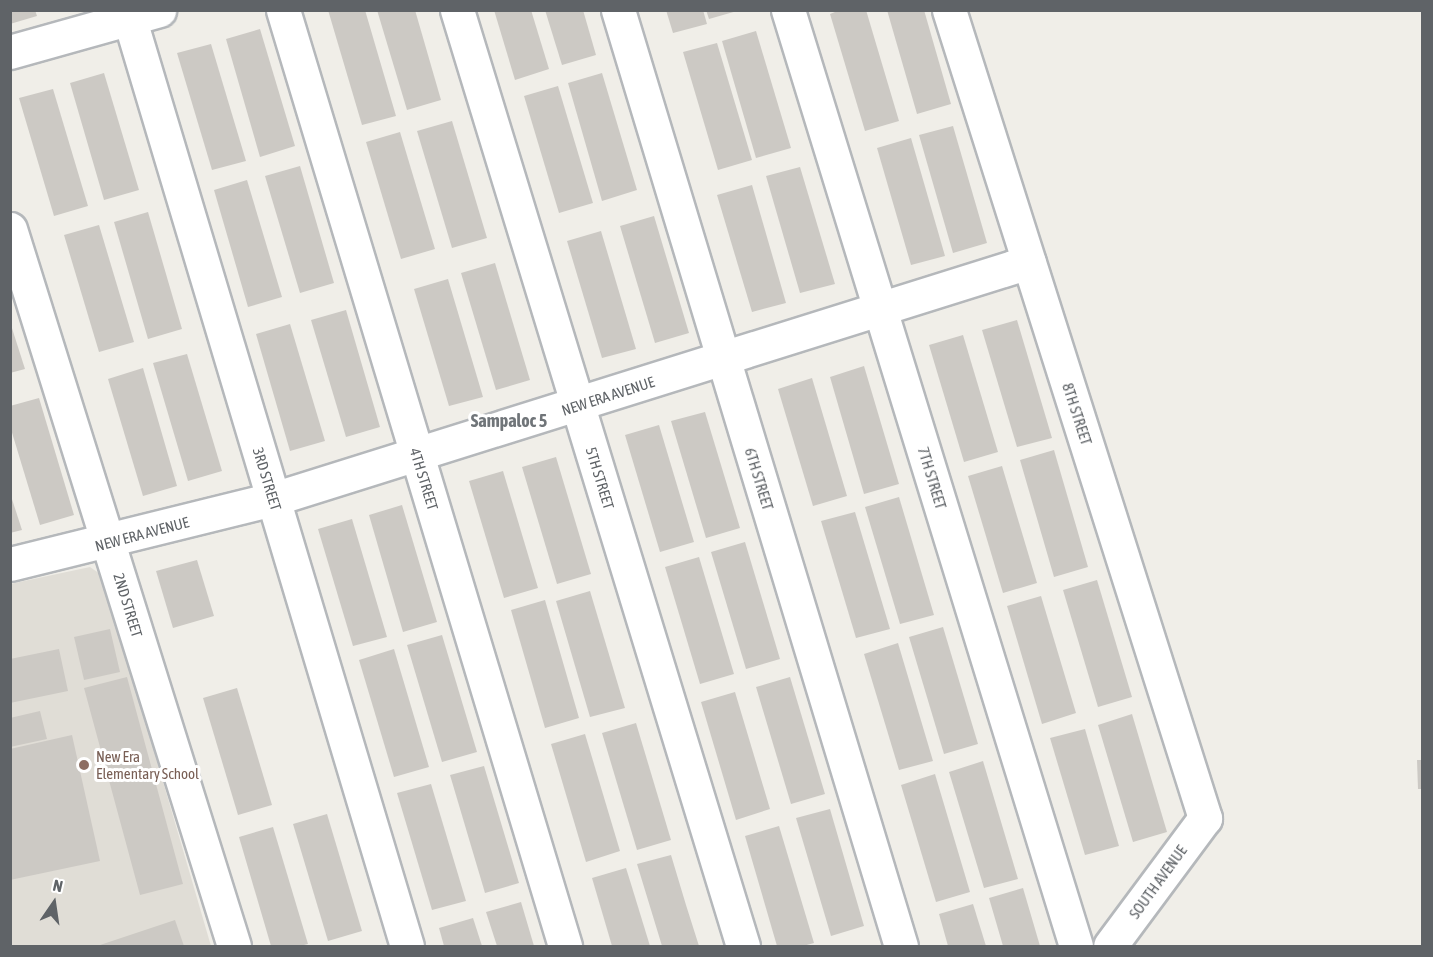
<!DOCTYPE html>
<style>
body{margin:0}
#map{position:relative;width:1433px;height:957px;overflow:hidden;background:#f0eee8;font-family:"Asap Condensed",sans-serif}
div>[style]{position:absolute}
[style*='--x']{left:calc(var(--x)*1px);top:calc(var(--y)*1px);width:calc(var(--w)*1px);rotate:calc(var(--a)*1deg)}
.education>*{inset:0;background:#e0ddd6}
.building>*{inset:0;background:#ccc9c4}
.roads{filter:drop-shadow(2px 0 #b5b8bb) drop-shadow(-2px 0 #b5b8bb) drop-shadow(0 2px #b5b8bb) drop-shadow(0 -2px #b5b8bb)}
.minor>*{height:33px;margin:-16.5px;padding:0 16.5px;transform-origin:16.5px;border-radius:16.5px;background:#fff}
.tertiary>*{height:33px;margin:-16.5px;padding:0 16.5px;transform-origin:16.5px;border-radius:16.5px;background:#fff}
.dots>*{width:16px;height:16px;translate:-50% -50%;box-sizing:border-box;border:3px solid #fff;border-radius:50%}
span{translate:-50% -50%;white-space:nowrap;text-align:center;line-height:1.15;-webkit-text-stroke:6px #fff;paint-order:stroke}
.street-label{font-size:15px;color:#5f6367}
.education-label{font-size:15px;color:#785e54}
.left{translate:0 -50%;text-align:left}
.quarter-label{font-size:18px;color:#707579;font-weight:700}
.frame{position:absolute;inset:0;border:12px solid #5f6367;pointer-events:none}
.north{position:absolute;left:24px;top:873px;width:60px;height:60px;-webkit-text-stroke:4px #fff;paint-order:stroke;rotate:13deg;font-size:16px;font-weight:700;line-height:24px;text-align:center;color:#5f6367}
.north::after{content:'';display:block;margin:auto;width:21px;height:27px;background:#5f6367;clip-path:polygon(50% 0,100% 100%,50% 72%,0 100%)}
</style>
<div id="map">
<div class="education">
<div style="clip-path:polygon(90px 567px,103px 576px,211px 946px,11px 946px,10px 584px)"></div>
</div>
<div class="building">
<div style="clip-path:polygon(10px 10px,35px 10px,37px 16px,10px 24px)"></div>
<div style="clip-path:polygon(328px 10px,365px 10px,396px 116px,362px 125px)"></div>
<div style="clip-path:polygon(377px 10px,415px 10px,441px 100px,407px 110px)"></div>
<div style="clip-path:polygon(494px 10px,531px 10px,549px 69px,515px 80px)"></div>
<div style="clip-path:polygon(545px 10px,583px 10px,596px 55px,562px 65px)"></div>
<div style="clip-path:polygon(666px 10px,703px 10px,707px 24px,673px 33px)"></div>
<div style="clip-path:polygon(706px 10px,737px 10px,737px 11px,709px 19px)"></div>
<div style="clip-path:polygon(840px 10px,866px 10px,899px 121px,865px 131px,830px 14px)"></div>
<div style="clip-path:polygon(887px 10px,924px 10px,951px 104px,917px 114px)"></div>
<div style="clip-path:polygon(260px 29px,295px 146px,260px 157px,226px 39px)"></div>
<div style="clip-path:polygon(756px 31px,791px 148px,756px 158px,722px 41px)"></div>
<div style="clip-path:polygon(717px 43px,752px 160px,718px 170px,683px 52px)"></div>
<div style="clip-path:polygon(211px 44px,246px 161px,212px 170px,177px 53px)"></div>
<div style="clip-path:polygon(104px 73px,139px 190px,104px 200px,70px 83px)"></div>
<div style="clip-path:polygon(602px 73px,637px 190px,602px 201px,568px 83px)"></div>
<div style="clip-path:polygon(558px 86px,593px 203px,559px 213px,524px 96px)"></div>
<div style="clip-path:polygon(53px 89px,88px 206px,54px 216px,19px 98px)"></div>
<div style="clip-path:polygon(452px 121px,487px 238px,452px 248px,417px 131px)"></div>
<div style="clip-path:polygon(953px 126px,987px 243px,953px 253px,919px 135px)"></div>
<div style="clip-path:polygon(400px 132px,435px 249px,401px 259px,366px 142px)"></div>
<div style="clip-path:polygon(911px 138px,945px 256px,911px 265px,877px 148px)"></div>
<div style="clip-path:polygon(300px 166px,334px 283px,300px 293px,265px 176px)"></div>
<div style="clip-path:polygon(800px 167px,835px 284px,800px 293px,766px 176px)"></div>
<div style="clip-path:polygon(247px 180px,282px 297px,248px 307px,214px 190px)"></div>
<div style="clip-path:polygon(752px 185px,786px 303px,752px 312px,717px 195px)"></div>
<div style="clip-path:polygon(148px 212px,182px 329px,148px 339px,114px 222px)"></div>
<div style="clip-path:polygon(654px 216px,689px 333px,655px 343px,620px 226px)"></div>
<div style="clip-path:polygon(99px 225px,134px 342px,99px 352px,64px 235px)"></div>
<div style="clip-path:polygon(601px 231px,636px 349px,602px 358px,567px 241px)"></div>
<div style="clip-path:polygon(495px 263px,530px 380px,496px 390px,461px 273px)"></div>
<div style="clip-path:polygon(448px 279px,483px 397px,449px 406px,414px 289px)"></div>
<div style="clip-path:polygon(346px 310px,380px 427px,346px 437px,311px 320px)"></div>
<div style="clip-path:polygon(1017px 320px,1052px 438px,1017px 447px,982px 330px)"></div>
<div style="clip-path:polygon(10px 322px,25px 369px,10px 373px)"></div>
<div style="clip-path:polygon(290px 324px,325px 441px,290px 451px,256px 334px)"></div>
<div style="clip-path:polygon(963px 335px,998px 452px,964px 462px,929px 345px)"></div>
<div style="clip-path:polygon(187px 354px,222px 471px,188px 481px,153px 363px)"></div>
<div style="clip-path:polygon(864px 366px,899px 484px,864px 494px,830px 377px)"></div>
<div style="clip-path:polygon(143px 368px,177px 486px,143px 496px,108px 379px)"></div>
<div style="clip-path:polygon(812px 378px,847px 496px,813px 506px,778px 389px)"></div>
<div style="clip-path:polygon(39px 398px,74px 515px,40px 525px,10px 426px,10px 406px)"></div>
<div style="clip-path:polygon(705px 412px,740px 528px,706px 538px,671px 421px)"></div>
<div style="clip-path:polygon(659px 425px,694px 542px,660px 552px,625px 435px)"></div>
<div style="clip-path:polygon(1054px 450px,1088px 567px,1054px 577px,1020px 460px)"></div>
<div style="clip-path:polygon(556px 457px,591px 574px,557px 584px,522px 467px)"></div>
<div style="clip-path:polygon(1002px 466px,1037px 583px,1003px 593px,968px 476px)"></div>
<div style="clip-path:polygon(503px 471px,538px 588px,504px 598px,469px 481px)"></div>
<div style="clip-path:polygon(10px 493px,22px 530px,10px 533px)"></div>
<div style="clip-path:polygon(899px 497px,934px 615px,900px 624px,865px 507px)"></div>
<div style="clip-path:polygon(402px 505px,437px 622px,403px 632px,369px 515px)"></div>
<div style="clip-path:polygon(855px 512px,890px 629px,856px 638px,821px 521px)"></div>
<div style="clip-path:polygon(352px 519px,387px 637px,353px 646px,318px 529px)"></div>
<div style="clip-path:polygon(745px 542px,780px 659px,746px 669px,711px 552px)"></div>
<div style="clip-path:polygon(699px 557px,734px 674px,700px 684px,665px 567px)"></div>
<div style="clip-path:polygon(197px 560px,214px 616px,173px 628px,156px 571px)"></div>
<div style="clip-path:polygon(1097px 580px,1132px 697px,1098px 707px,1063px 590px)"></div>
<div style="clip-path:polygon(590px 591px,625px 708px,590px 717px,556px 601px)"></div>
<div style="clip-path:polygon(1041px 596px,1076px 713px,1042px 724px,1007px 606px)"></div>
<div style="clip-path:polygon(545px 600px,579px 718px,545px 728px,511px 610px)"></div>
<div style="clip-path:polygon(943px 627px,978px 744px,944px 754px,909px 637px)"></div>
<div style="clip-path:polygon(110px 629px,120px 672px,84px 680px,74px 637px)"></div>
<div style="clip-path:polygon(442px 635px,477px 752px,442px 762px,407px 645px)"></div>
<div style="clip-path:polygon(898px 643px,933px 761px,899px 770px,864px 654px)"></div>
<div style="clip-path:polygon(59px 649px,68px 691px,10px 703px,10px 659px)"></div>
<div style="clip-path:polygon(394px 649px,429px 767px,394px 777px,359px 660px)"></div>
<div style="clip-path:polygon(127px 677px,183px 884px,140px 895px,84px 688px)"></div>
<div style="clip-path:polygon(790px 677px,825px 794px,791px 804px,756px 687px)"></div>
<div style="clip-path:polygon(237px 688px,272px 805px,238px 815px,203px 698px)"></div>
<div style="clip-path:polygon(735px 692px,770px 809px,736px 820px,701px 702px)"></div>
<div style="clip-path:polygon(40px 711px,47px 739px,10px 747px,10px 718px)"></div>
<div style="clip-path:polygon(1132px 714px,1167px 832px,1133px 842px,1098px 725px)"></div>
<div style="clip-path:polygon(636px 723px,671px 840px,637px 850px,602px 733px)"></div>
<div style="clip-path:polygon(1085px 729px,1119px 846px,1085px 855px,1050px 738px)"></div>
<div style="clip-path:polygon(585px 734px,620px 851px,586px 862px,551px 744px)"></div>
<div style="clip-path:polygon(72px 735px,100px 861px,10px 880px,10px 749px)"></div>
<div style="clip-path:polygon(1417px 760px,1422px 760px,1422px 789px,1418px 789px)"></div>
<div style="clip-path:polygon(983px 761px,1018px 879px,984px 888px,949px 772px)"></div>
<div style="clip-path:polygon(484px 766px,519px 883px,485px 893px,450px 775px)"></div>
<div style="clip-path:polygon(935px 774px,970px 892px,936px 902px,901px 785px)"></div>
<div style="clip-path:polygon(431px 784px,466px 901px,432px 910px,397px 793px)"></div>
<div style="clip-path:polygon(830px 809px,864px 926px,831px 936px,796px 818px)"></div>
<div style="clip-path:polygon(327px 814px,362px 931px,328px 941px,293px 824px)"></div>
<div style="clip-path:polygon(779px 826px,814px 943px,803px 946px,777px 946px,745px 836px)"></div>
<div style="clip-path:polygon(273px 827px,308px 944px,300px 946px,271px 946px,239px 837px)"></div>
<div style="clip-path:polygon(671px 855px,686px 905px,699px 946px,662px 946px,637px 864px)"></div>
<div style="clip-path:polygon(626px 868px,631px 884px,650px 946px,612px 946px,592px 878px)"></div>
<div style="clip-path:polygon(1023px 888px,1040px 946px,1003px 946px,989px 898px)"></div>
<div style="clip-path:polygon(521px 902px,534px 946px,497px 946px,486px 912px)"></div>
<div style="clip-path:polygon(973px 904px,986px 946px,948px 946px,939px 914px)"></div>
<div style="clip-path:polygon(473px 918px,482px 946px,444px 946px,439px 928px)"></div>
<div style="clip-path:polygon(175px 920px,184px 946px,97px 946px)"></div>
</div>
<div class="roads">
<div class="minor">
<div style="--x:127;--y:10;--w:977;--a:73.35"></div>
<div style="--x:283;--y:10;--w:978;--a:73.23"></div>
<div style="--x:457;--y:10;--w:979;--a:73.01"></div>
<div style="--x:618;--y:10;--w:978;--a:73.18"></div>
<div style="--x:788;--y:10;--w:979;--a:72.9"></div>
<div style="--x:949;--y:10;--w:848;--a:72.42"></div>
<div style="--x:1205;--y:818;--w:159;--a:126.6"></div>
<div style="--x:10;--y:52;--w:155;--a:-15.7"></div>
<div style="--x:10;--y:229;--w:751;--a:72.65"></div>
</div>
<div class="tertiary">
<div style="--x:10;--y:564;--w:271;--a:-13.9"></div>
<div style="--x:273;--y:499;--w:792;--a:-17.41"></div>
</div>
</div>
<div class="dots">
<div style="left:84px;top:765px;background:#8d6e63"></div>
</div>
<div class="street-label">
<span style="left:608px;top:396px;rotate:-18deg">NEW ERA AVENUE</span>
<span style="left:1077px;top:414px;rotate:72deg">8TH STREET</span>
<span style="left:600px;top:478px;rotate:73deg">5TH STREET</span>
<span style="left:932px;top:478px;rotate:73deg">7TH STREET</span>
<span style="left:267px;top:479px;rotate:73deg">3RD STREET</span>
<span style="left:424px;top:479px;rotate:73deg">4TH STREET</span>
<span style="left:759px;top:479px;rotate:73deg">6TH STREET</span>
<span style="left:142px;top:534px;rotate:-15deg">NEW ERA AVENUE</span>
<span style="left:128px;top:605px;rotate:73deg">2ND STREET</span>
<span style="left:1158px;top:882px;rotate:-54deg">SOUTH AVENUE</span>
</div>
<div class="education-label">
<span class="left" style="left:96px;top:765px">New Era<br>Elementary School</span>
</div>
<div class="quarter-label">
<span style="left:509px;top:421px">Sampaloc 5</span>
</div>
<div class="frame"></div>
<div class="north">N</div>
</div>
